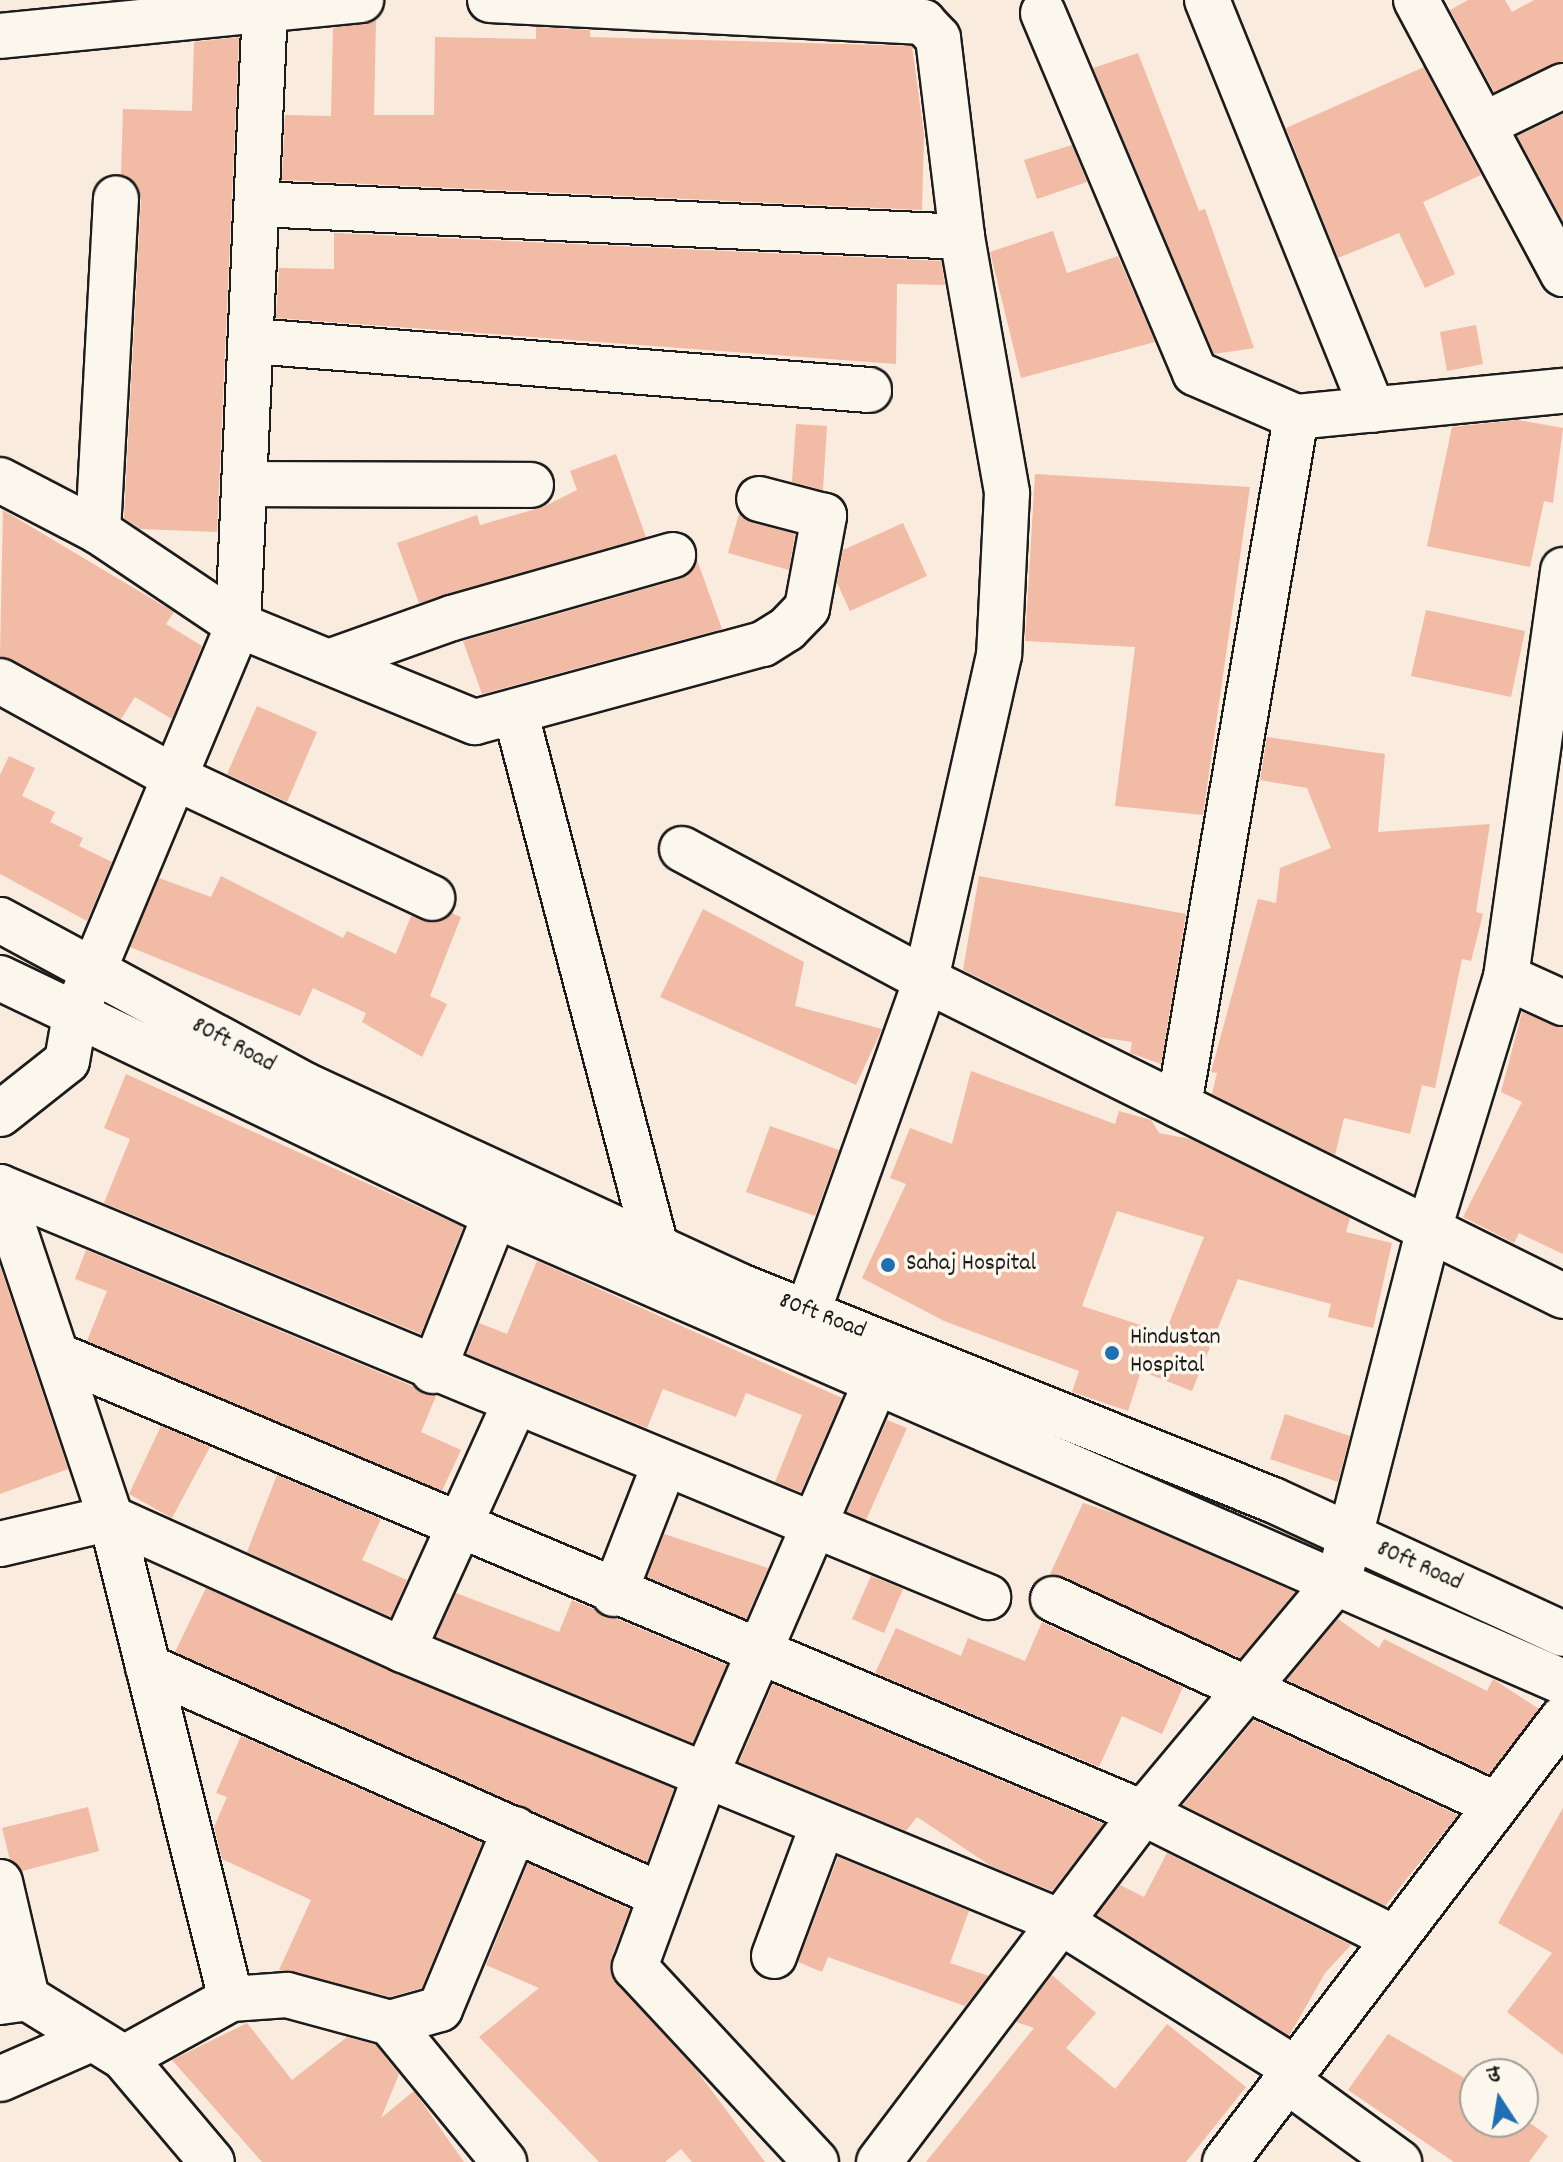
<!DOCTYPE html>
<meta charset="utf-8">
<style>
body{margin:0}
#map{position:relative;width:1563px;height:2162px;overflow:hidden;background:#f9ebde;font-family:Dekko,"Playpen Sans Deva",sans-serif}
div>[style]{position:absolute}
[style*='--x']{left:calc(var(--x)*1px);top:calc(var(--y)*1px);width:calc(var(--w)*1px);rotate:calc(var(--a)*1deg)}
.building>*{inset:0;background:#f1bba5}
.roads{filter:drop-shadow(2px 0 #1c1c1c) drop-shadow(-2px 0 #1c1c1c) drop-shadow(0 2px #1c1c1c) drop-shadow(0 -2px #1c1c1c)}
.street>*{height:44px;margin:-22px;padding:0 22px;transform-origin:22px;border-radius:22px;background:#fbf7ec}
.secondary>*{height:44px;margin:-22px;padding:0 22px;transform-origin:22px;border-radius:22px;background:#fbf7ec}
.dots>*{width:22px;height:22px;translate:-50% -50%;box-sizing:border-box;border:4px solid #fbf7ec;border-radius:50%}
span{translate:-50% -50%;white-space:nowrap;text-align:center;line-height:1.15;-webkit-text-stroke:7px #fbf7ec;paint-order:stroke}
.street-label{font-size:24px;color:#1c1c1c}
.poi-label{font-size:24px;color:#1c1c1c}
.left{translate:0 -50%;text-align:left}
.north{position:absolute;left:1459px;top:2058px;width:80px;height:80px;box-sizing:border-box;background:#fbf7ec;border:2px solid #a29f99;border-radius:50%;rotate:348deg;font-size:22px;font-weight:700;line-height:32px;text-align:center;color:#1c1c1c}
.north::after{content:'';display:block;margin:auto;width:28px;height:36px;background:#1f6fb2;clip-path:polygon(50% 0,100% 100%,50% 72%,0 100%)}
</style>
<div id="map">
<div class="building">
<div style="clip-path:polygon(1468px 0,1505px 0,1512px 12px,1534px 0,1563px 0,1563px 61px,1494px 92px,1450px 10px)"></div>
<div style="clip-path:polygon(376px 20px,374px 115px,434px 115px,435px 37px,536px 39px,536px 27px,590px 30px,590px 37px,912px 46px,924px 134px,922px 210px,282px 180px,285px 115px,331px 116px,333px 28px)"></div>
<div style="clip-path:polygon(239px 37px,217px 532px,140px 529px,124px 518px,141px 199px,138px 186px,121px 174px,123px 109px,192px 111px,194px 42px)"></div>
<div style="clip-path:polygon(1138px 53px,1199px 211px,1205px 209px,1254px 348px,1214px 354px,1093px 68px)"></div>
<div style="clip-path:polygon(1424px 67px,1481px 175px,1423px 202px,1455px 274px,1425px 288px,1399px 233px,1338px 258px,1286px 128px)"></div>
<div style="clip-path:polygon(1563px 114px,1563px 221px,1517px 136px)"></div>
<div style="clip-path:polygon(1072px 145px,1087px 182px,1037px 199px,1024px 160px)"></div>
<div style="clip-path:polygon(1053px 231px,1067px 273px,1118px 256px,1155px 342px,1021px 378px,990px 252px)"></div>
<div style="clip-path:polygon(334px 233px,941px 261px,945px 285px,897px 284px,896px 364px,276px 318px,279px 268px,334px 269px)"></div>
<div style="clip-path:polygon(1476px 325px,1483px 364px,1447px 371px,1440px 332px)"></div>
<div style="clip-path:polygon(1518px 420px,1563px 428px,1553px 503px,1544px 501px,1530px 567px,1427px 546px,1452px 427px)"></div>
<div style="clip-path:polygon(796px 424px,827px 426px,823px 490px,792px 482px)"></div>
<div style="clip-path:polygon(616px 454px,646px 537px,419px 603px,397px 543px,477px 515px,480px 525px,543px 507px,577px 490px,570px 471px)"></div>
<div style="clip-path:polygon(1035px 474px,1250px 487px,1203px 815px,1115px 806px,1135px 647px,1025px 641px)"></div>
<div style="clip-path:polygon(3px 510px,174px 612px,166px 624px,202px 646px,172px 719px,135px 697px,121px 719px,0 656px)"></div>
<div style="clip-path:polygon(739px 514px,795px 534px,789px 570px,728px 553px)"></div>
<div style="clip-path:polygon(903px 523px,927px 576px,850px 611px,837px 583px,843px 550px)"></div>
<div style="clip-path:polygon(697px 560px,722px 629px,482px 694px,463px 641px,680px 579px)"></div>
<div style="clip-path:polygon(1426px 610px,1525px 631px,1511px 697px,1411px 676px)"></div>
<div style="clip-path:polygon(257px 706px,317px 732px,287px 802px,227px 774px)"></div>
<div style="clip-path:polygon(1267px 737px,1385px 754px,1378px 832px,1490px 824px,1476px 912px,1483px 914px,1471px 961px,1462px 959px,1435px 1088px,1422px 1085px,1410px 1134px,1344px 1118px,1335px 1155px,1212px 1094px,1217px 1073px,1211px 1072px,1258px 899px,1276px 903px,1280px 868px,1331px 848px,1307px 788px,1260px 780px)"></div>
<div style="clip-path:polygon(9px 756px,35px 768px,22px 796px,55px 812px,50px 822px,83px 838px,79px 846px,112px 862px,87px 921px,0 874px,0 775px)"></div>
<div style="clip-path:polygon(221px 876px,343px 938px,347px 931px,396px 954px,411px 916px,433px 923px,451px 913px,461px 917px,430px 996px,447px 1004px,422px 1057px,362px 1022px,366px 1013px,313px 988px,300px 1016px,130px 947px,159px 878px,211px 897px)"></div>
<div style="clip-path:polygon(979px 876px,1186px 914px,1161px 1064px,1130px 1053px,1132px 1042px,1098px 1037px,963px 970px)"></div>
<div style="clip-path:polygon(703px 909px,804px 962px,795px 1006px,882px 1029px,856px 1085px,660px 997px)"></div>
<div style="clip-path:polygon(1522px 1012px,1563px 1028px,1563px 1254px,1519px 1233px,1514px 1243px,1463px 1217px,1522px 1102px,1501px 1092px)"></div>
<div style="clip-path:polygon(evenodd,971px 1071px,1115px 1124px,1119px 1111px,1151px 1120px,1159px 1133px,1191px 1139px,1350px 1218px,1346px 1232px,1392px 1243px,1373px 1328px,1328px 1317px,1331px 1304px,1238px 1279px,1192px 1391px,1141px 1371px,1128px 1411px,1072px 1392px,1079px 1371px,944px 1321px,862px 1278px,906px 1184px,890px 1178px,910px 1128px,952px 1144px,971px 1071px,1117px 1211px,1204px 1237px,1165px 1333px,1082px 1306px,1117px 1211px)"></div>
<div style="clip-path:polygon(126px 1074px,463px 1227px,421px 1334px,104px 1203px,130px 1139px,104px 1128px)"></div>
<div style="clip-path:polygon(770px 1126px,839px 1150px,815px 1216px,746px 1192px)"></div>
<div style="clip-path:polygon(86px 1250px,436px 1396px,421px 1432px,461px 1450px,442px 1491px,87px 1341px,107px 1291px,75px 1279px)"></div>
<div style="clip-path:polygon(537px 1261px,842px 1398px,801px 1492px,775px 1482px,802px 1415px,746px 1393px,736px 1417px,663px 1389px,647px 1428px,467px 1354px,479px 1323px,507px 1334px)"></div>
<div style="clip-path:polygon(0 1266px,68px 1469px,0 1494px)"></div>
<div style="clip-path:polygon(1285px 1414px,1350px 1436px,1338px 1482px,1270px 1459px)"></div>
<div style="clip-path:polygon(887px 1420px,907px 1428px,866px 1520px,847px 1512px)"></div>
<div style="clip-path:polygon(161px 1426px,210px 1447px,172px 1518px,129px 1494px)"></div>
<div style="clip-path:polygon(277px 1475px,381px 1519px,362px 1560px,407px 1580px,391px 1617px,247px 1552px)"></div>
<div style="clip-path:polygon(1083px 1503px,1117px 1514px,1295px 1592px,1240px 1658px,1050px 1574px)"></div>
<div style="clip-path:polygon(664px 1534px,768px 1568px,746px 1619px,647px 1577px)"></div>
<div style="clip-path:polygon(871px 1576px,903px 1589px,884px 1633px,852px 1619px)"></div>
<div style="clip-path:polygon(206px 1588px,674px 1789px,647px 1862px,175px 1652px)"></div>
<div style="clip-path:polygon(456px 1593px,559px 1632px,572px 1600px,727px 1665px,693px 1743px,436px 1637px)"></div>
<div style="clip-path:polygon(1338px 1619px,1379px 1648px,1384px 1639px,1487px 1691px,1493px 1679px,1539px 1709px,1489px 1774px,1287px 1680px)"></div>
<div style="clip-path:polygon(1042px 1622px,1183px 1687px,1162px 1734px,1122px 1716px,1099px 1767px,875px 1673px,896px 1628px,961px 1656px,968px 1638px,1025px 1661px)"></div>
<div style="clip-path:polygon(773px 1684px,1104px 1824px,1052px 1891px,991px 1866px,917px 1817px,906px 1831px,739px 1762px)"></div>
<div style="clip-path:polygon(1254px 1720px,1458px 1815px,1385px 1906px,1183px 1805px)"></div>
<div style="clip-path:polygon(241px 1736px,482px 1843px,422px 1988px,390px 1997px,279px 1970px,311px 1900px,222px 1859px,214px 1827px,227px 1797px,216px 1793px)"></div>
<div style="clip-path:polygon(88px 1807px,99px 1851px,22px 1871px,10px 1860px,2px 1828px)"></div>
<div style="clip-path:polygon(1563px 1808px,1563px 2055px,1507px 2012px,1552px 1953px,1498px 1923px)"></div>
<div style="clip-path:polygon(1167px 1853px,1351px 1945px,1325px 1973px,1289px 2036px,1097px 1915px,1120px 1885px,1144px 1897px)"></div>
<div style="clip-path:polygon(838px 1857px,969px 1911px,950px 1963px,989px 1976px,965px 2006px,828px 1957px,822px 1972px,798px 1962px)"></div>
<div style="clip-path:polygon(528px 1863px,630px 1909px,611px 1959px,616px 1983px,697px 2071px,765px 2162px,692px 2162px,681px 2149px,665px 2162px,599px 2162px,479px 2037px,539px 1988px,486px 1965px)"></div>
<div style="clip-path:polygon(1052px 1975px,1096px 2013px,1066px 2048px,1115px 2089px,1167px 2024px,1246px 2087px,1186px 2162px,926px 2162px,1034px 2028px,1016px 2022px)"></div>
<div style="clip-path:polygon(247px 2023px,292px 2080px,347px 2037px,376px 2045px,399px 2074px,381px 2118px,414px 2091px,464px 2162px,262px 2162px,172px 2060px)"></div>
<div style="clip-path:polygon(1388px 2034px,1475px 2084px,1475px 2122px,1523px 2118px,1548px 2136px,1529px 2162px,1454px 2162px,1348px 2090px)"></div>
</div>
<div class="roads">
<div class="street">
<div style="--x:490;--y:0;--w:434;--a:2.9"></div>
<div style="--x:923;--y:22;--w:22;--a:47"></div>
<div style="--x:938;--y:38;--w:200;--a:83.1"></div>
<div style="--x:962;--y:237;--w:260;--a:80"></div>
<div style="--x:1007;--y:493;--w:162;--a:92.8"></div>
<div style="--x:999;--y:655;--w:333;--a:102.7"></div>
<div style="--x:926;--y:980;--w:351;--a:109.6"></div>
<div style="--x:1207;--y:0;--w:442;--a:68"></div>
<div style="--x:1416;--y:0;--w:311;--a:61.8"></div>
<div style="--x:1043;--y:13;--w:391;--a:67.1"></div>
<div style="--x:1195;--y:373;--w:110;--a:23.5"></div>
<div style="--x:1296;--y:417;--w:268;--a:-5.6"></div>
<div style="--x:0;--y:36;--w:363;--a:-5.7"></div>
<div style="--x:1483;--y:125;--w:89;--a:-26"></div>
<div style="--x:258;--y:204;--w:705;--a:2.68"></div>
<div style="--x:252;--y:341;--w:619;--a:4.54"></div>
<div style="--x:0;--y:480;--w:110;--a:27.5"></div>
<div style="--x:98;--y:531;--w:169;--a:33.9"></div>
<div style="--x:238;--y:625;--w:256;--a:22.3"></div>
<div style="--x:475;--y:722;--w:298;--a:-15.2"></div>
<div style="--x:763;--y:644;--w:28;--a:-32"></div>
<div style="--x:787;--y:629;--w:29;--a:-46"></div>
<div style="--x:807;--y:608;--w:94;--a:-79.5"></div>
<div style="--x:824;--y:516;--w:67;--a:-165.3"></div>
<div style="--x:245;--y:484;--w:286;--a:0.2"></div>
<div style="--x:98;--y:531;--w:333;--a:-86.9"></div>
<div style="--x:337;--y:659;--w:122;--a:-19.6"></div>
<div style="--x:452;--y:618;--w:230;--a:-15.9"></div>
<div style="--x:0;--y:681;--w:201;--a:28.9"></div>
<div style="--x:176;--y:778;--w:283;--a:25.1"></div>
<div style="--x:516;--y:715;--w:550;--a:75.26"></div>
<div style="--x:682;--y:849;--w:277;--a:28.2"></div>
<div style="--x:926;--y:980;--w:711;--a:26.38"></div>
<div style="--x:1506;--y:977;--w:63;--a:24.5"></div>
<div style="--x:1179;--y:1105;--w:698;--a:-80.35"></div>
<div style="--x:0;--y:1114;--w:85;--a:-38.3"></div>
<div style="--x:67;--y:1061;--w:47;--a:-80.1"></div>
<div style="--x:75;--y:1015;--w:423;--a:-67.3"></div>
<div style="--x:238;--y:625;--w:620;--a:-87.5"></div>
<div style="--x:0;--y:1187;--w:1070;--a:22.54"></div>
<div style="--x:0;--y:1187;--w:349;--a:71.5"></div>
<div style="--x:111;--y:1518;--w:496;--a:76"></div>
<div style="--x:59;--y:1356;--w:1176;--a:22.86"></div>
<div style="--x:1143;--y:1813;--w:280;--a:26.5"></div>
<div style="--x:433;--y:1371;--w:168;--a:-68.3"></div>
<div style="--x:0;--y:1544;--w:114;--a:-13.2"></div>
<div style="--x:111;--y:1518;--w:320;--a:24.3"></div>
<div style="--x:403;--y:1650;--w:712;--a:22.46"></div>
<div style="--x:1061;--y:1922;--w:276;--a:32.1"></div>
<div style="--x:614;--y:1594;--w:135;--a:-68.7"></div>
<div style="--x:1053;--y:1599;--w:486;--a:24.9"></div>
<div style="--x:403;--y:1650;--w:269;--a:-65.6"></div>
<div style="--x:148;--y:1667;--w:558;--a:23.99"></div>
<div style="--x:0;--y:1882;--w:119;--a:76.9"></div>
<div style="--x:774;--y:1956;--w:138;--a:-69.6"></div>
<div style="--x:0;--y:2002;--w:27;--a:-8"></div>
<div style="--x:27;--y:1998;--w:114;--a:31.7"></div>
<div style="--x:124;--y:2058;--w:136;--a:49.8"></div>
<div style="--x:390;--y:2023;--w:52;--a:-15.6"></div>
<div style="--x:440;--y:2009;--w:195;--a:-67.4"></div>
<div style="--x:124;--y:2058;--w:122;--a:-28.9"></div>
<div style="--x:231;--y:1999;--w:56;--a:-4.1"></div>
<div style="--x:287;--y:1995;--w:107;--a:15.2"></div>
<div style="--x:390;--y:2023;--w:180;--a:50.6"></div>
<div style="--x:0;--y:2079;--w:99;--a:-23.7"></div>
<div style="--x:1286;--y:2080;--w:140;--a:36"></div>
<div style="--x:816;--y:2162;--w:266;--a:-132.9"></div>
<div style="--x:635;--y:1967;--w:202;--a:-69.8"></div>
<div style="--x:705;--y:1777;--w:427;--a:-66.6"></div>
<div style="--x:879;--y:2162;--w:438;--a:-52.9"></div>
<div style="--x:1143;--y:1813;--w:305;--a:-50.1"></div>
<div style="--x:1339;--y:1579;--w:361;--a:-75.6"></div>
<div style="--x:1429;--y:1229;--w:264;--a:-73"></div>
<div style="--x:1506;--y:977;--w:411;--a:-82"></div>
<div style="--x:1225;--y:2162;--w:558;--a:-52.72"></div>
</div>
<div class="secondary">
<div style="--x:0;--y:920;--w:347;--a:28.4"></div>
<div style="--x:305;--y:1085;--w:479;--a:24.8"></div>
<div style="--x:740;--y:1286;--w:574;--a:21.88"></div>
<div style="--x:1273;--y:1500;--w:319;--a:24.8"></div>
<div style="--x:0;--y:978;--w:549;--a:25.58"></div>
<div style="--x:495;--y:1215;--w:1166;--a:23.62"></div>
</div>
</div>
<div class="dots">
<div style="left:888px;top:1265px;background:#1f6fb2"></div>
<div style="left:1112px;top:1353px;background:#1f6fb2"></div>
</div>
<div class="street-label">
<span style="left:233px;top:1046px;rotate:28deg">80ft Road</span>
<span style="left:822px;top:1317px;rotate:21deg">80ft Road</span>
<span style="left:1419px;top:1567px;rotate:24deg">80ft Road</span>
</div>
<div class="poi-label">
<span class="left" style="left:906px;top:1265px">Sahaj Hospital</span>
<span class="left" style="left:1130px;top:1353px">Hindustan<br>Hospital</span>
</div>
<div class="north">उ</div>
</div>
